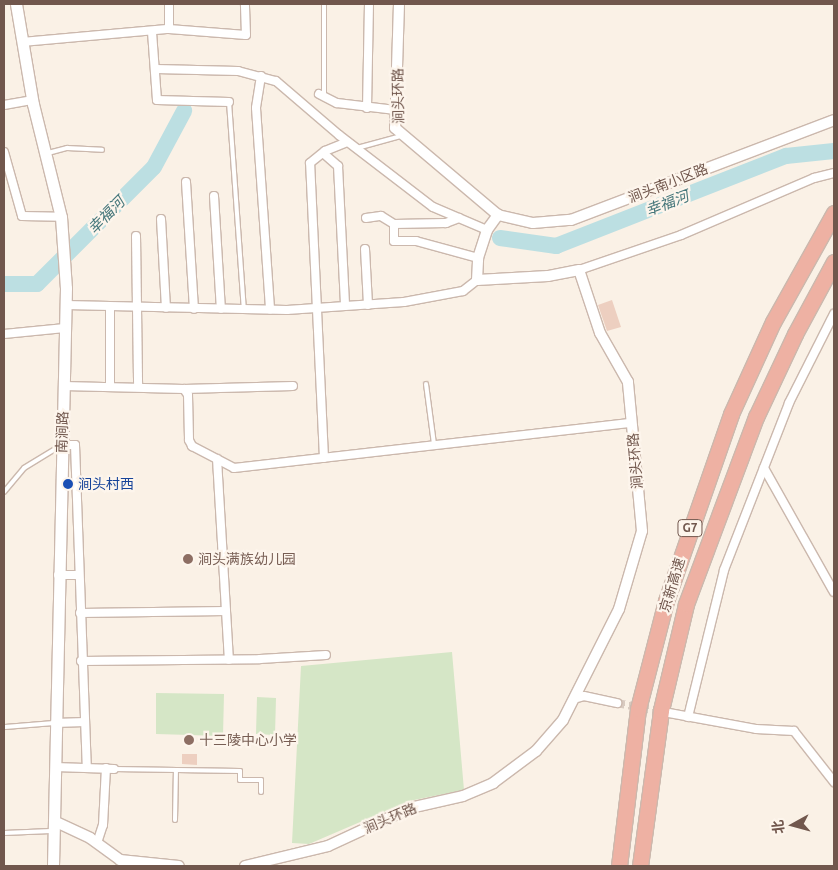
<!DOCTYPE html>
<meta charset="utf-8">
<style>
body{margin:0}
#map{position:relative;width:838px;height:870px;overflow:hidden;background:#faf1e6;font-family:Ubuntu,"Noto Sans SC",sans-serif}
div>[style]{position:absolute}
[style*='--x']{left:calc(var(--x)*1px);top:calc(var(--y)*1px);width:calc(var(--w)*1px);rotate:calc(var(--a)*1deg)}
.green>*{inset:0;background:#d5e6c6}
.river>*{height:16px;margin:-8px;padding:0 8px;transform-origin:8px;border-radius:8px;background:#bcdfe2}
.building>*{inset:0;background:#edcfc0}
.minor-tunnel>*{height:8px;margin-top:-4px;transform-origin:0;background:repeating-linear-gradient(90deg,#d8cac0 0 8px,transparent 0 12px)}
.roads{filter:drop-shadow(1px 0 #cbb8ad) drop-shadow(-1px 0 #cbb8ad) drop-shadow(0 1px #cbb8ad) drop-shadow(0 -1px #cbb8ad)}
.service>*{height:4px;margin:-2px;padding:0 2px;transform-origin:2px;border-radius:2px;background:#fff}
.minor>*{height:8px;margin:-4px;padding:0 4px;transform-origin:4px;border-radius:4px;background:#fff}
.tertiary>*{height:10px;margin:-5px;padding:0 5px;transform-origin:5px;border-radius:5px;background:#fff}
.secondary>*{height:11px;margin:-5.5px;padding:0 5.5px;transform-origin:5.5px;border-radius:5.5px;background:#fff}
.motorway>*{height:15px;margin:-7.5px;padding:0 7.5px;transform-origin:7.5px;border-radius:7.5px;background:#eeb1a3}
.dots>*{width:14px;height:14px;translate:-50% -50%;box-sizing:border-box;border:2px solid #fdf5ec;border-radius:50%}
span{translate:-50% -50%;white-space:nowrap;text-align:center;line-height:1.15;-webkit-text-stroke:4.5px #fdf5ec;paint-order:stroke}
.shield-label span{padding:1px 4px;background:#fdf5ec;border:1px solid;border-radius:4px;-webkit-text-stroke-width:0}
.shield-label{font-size:12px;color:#71574d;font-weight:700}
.street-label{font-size:14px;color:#71574d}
.transit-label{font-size:14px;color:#164399}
.left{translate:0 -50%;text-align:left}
.education-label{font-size:14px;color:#785e54}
.water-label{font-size:15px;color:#46777b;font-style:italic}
.frame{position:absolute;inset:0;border:5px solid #71574d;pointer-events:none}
.north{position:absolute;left:768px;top:800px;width:50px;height:50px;-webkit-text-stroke:4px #fdf5ec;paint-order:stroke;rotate:263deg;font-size:14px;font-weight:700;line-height:20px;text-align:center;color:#71574d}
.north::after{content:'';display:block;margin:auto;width:18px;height:22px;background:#71574d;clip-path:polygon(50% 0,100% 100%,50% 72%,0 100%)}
</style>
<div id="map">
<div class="green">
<div style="clip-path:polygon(452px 652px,464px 790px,409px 801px,309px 844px,292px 843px,301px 666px)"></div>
<div style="clip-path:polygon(156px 693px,224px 694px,223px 736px,156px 734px)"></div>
<div style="clip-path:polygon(257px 697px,276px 698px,275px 735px,256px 734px)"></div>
</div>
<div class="river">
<div style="--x:500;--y:238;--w:57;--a:8.1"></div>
<div style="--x:556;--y:246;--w:247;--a:-21.4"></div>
<div style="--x:786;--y:156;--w:48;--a:-5.9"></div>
<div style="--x:4;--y:284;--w:33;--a:0"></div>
<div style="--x:37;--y:284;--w:165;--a:-45"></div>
<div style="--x:154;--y:167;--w:64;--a:-61.8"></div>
</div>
<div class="building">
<div style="clip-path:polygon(612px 300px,621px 327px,607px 331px,598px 305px)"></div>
<div style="clip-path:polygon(182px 754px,197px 754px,197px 765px,182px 764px)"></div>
</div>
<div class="minor-tunnel">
<div style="--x:617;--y:703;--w:46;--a:11.3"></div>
</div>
<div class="roads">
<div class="service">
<div style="--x:324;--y:4;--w:93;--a:90"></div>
<div style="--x:229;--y:102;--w:209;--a:85.9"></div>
<div style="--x:357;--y:148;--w:46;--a:-15.3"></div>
<div style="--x:48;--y:153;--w:20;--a:-15"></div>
<div style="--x:67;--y:148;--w:35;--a:3"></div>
<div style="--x:426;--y:384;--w:61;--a:82.4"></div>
<div style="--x:4;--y:492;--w:31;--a:-50"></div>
<div style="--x:24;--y:468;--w:42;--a:-31.4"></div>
<div style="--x:4;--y:727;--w:51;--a:-4.5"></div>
<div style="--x:114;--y:769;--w:126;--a:0.9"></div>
<div style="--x:240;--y:771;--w:9;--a:90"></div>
<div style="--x:240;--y:780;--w:21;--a:0"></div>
<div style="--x:261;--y:780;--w:12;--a:90"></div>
<div style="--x:175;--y:820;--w:50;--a:-88.9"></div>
<div style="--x:4;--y:833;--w:47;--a:-2.4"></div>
</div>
<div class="minor">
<div style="--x:169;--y:4;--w:25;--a:90"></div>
<div style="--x:152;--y:32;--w:68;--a:85.8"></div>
<div style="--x:157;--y:100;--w:72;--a:1.6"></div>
<div style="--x:22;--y:42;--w:148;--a:-5.1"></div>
<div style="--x:169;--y:29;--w:77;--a:4.5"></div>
<div style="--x:246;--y:35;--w:31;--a:-92"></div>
<div style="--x:156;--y:69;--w:82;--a:1.4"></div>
<div style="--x:238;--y:71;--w:39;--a:15"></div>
<div style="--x:276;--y:81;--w:83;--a:40.6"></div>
<div style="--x:339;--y:135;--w:118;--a:37.5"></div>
<div style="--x:433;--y:207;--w:59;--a:23.1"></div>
<div style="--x:261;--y:76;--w:32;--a:99"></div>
<div style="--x:256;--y:108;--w:202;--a:86"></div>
<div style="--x:319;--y:94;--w:20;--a:27"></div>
<div style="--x:337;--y:103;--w:59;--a:6.8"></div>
<div style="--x:4;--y:105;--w:28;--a:-10"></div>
<div style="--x:367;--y:108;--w:104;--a:-88.9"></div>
<div style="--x:4;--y:152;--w:66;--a:74.3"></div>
<div style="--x:22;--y:216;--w:39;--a:1"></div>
<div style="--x:323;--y:153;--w:20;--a:41"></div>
<div style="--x:338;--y:166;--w:140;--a:87.1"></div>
<div style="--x:186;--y:182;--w:127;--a:86.4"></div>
<div style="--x:214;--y:196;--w:113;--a:86.5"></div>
<div style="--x:366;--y:218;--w:15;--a:-8"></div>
<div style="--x:381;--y:216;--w:15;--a:32"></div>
<div style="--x:459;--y:218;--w:14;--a:159"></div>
<div style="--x:446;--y:223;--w:52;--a:178.9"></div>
<div style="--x:394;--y:224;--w:17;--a:90"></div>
<div style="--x:394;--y:241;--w:22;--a:0"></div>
<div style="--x:416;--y:241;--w:64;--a:15.3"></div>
<div style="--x:161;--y:219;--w:89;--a:86.8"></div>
<div style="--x:136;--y:236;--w:151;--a:89.2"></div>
<div style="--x:365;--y:249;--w:56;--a:86.9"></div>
<div style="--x:579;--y:270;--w:108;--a:-18.9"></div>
<div style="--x:681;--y:235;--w:145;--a:-23.2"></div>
<div style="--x:814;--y:178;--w:21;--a:-14"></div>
<div style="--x:66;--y:305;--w:221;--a:1.3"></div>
<div style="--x:287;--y:310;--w:117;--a:-3.9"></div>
<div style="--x:404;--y:302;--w:60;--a:-10.6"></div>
<div style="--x:463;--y:291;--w:18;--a:-38"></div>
<div style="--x:110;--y:307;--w:79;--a:90"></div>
<div style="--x:4;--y:334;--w:61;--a:-5.6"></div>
<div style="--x:64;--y:386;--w:120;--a:1.4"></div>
<div style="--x:184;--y:389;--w:7;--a:56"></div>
<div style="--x:188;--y:395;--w:45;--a:88.7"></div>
<div style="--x:189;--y:440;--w:7;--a:63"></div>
<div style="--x:192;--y:446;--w:47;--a:27.6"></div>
<div style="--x:234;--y:468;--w:400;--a:-6.5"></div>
<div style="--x:184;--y:389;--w:109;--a:-1.6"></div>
<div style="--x:62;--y:445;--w:13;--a:0"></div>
<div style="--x:75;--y:445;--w:323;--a:87.9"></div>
<div style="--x:324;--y:458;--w:295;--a:-92.7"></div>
<div style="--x:310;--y:163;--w:19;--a:-39"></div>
<div style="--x:325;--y:151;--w:24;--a:-22"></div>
<div style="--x:217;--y:459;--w:201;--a:86.6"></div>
<div style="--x:764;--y:468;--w:142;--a:60.6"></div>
<div style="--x:58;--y:575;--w:21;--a:0"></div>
<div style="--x:80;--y:613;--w:146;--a:-0.8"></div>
<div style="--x:81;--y:661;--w:179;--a:-0.6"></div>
<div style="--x:260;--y:659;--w:66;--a:-3.5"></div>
<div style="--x:574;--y:699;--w:10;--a:-17"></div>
<div style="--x:584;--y:696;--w:34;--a:12"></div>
<div style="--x:669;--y:713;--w:88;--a:10.4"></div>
<div style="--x:756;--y:729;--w:38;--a:3"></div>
<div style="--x:794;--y:731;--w:65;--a:51.9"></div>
<div style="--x:688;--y:717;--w:151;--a:-76.2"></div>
<div style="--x:724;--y:570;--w:179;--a:-68.7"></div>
<div style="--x:789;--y:403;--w:100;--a:-63.2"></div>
<div style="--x:55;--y:723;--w:30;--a:-2"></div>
<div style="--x:55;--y:767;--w:59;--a:1.9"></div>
<div style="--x:97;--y:843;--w:19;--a:-72"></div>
<div style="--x:103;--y:825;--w:57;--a:-87"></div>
</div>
<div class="tertiary">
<div style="--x:399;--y:4;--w:124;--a:91.8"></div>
<div style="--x:395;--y:128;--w:135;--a:40.2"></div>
<div style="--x:498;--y:215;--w:36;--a:13"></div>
<div style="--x:533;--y:223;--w:38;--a:-5"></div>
<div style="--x:571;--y:220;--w:281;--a:-20.8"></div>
<div style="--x:54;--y:821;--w:40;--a:25"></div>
<div style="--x:90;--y:838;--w:37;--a:36"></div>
<div style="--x:120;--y:860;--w:59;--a:5.8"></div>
<div style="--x:245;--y:866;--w:85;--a:-13.5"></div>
<div style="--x:328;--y:846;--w:90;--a:-24.9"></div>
<div style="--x:410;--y:808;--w:54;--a:-12.8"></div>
<div style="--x:463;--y:796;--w:33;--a:-23"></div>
<div style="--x:493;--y:783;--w:54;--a:-36.7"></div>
<div style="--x:536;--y:751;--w:41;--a:-48.9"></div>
<div style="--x:563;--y:720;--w:124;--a:-63.2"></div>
<div style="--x:619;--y:609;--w:81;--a:-73.6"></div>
<div style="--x:642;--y:531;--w:150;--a:-95.4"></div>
<div style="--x:628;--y:382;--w:56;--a:-119.7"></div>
<div style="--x:600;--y:333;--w:66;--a:-108.4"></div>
<div style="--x:579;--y:270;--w:32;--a:169"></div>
<div style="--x:548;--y:276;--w:71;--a:176.8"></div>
<div style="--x:477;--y:280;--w:22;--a:-87"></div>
<div style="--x:478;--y:258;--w:29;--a:-72"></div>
<div style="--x:487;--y:230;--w:19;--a:-54"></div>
</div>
<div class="secondary">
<div style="--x:16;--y:4;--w:101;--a:80.4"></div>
<div style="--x:33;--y:104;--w:116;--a:76.1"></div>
<div style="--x:61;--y:217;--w:71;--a:86"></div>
<div style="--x:66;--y:288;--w:578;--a:91.29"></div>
</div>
<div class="motorway">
<div style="--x:619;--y:866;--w:158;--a:-83.1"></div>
<div style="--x:638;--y:709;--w:112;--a:-75.5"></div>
<div style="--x:666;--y:601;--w:198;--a:-70.8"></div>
<div style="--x:731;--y:414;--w:101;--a:-65.5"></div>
<div style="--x:773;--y:322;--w:125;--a:-60.8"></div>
<div style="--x:640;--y:866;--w:157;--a:-82.3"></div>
<div style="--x:661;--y:710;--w:109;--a:-76.7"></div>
<div style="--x:686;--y:604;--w:200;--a:-69.5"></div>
<div style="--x:756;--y:417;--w:92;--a:-64.8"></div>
<div style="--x:795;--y:334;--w:82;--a:-61.6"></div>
</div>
</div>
<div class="dots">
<div style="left:68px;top:484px;background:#1a4fb4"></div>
<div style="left:188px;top:559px;background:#8d6e63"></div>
<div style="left:189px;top:740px;background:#8d6e63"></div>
</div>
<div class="shield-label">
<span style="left:690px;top:528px">G7</span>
</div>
<div class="street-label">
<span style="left:398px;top:96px;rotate:-91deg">涧头环路</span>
<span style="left:668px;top:183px;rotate:-21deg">涧头南小区路</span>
<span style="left:62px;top:432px;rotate:-88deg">南涧路</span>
<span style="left:635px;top:461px;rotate:-95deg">涧头环路</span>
<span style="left:672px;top:585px;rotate:-73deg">京新高速</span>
<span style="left:390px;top:818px;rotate:-23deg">涧头环路</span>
</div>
<div class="transit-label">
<span class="left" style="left:78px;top:484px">涧头村西</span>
</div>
<div class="education-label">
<span class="left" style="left:198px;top:559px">涧头满族幼儿园</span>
<span class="left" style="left:199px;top:740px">十三陵中心小学</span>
</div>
<div class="water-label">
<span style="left:667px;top:203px;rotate:-21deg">幸福河</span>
<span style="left:106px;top:215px;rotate:-45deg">幸福河</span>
</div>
<div class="frame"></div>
<div class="north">北</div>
</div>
